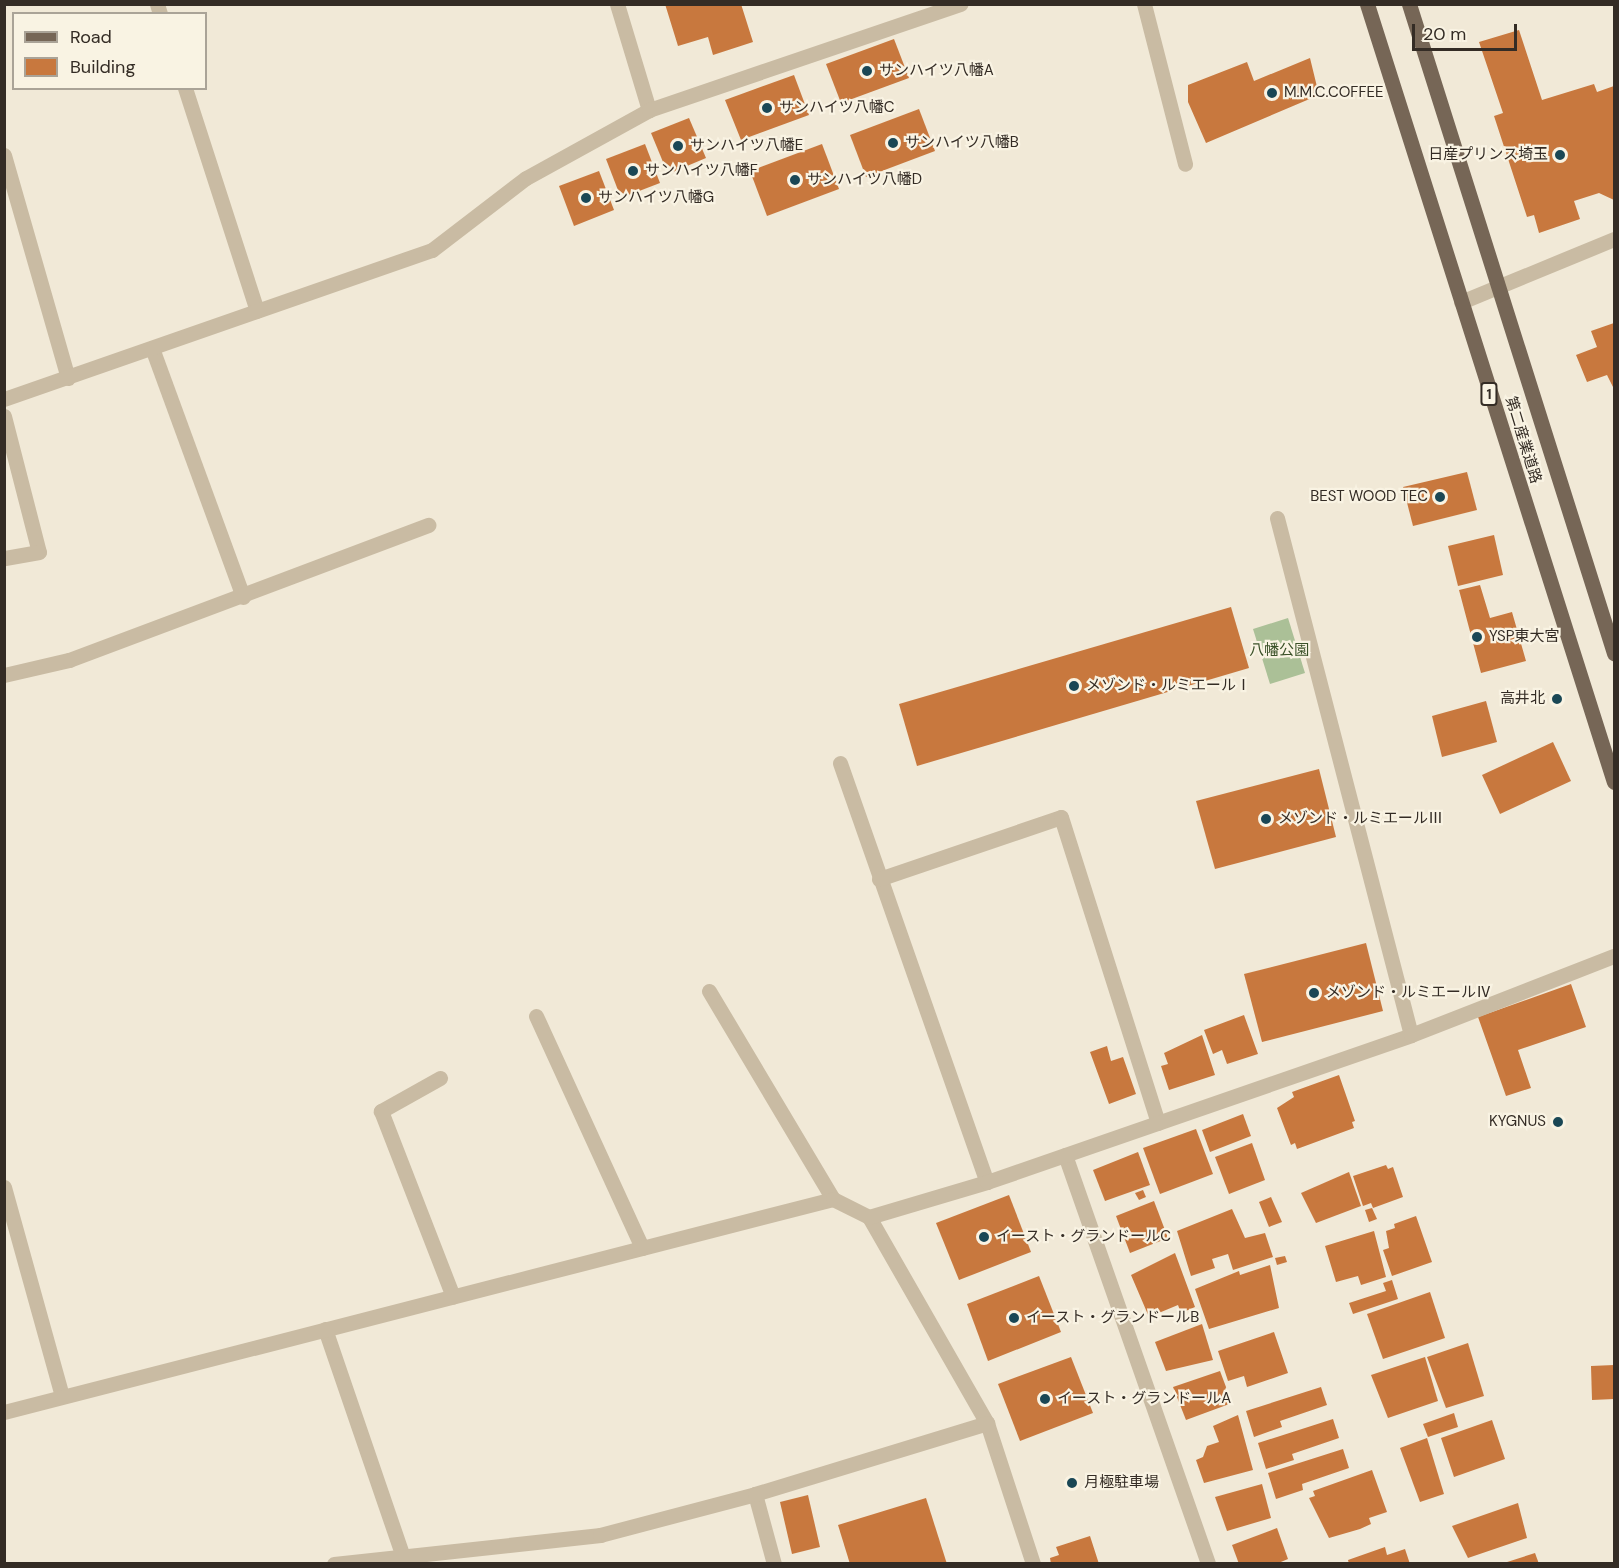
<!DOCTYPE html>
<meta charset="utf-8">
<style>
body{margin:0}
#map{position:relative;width:1619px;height:1568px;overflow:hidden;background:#f1e9d7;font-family:"DM Sans","Noto Sans JP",sans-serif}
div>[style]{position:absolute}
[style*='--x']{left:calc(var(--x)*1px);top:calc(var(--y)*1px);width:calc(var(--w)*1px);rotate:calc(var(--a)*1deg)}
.green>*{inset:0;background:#abc097}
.building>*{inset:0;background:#c8783e}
.street>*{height:15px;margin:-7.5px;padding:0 7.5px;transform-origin:7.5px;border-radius:7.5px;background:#c9bba3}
.primary>*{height:15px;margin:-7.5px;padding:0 7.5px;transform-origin:7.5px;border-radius:7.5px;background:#766656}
.dots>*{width:16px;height:16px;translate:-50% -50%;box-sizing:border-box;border:3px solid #f9f3e3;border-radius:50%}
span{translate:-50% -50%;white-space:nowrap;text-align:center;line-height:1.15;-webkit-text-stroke:4.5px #f9f3e3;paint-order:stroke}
.shield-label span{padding:2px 4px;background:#f9f3e3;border:2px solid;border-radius:4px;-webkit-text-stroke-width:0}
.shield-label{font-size:14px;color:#342c25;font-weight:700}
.poi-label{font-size:15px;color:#342c25}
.left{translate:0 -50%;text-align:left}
.right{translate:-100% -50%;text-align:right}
.street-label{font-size:15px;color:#342c25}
.park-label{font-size:15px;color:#3b5229}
.frame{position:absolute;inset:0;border:6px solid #342c25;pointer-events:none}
.legend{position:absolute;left:12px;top:12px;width:195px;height:78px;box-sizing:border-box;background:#f9f3e3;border:2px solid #aaa397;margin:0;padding:8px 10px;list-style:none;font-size:18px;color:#342c25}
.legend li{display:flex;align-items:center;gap:12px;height:30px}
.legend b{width:30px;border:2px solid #aaa397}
.scale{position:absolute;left:1412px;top:24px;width:105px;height:27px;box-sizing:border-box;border:3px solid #342c25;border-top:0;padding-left:8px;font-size:18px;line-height:21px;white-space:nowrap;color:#342c25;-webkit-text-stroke:4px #f9f3e3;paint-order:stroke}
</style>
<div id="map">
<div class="green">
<div style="clip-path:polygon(1288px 618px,1305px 673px,1270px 684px,1253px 629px)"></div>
</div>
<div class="building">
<div style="clip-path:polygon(665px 4px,741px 4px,753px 42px,713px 55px,708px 37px,678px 46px)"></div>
<div style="clip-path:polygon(1519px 30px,1542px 100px,1594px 84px,1597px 92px,1614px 86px,1614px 200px,1599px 193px,1574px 201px,1580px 219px,1539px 233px,1534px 215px,1527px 217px,1494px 116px,1503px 113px,1479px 42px)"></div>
<div style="clip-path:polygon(894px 39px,909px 78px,841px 103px,826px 64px)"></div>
<div style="clip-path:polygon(1310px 58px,1319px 95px,1206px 143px,1188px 102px,1188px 85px,1247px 62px,1254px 81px)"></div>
<div style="clip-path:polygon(794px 75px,809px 115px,741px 140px,725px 100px)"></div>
<div style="clip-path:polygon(919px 109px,935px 151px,866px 177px,850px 135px)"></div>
<div style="clip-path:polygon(689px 118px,706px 158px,668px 174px,651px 133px)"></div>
<div style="clip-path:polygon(645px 144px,660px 183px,621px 198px,606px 159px)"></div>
<div style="clip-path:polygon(822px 144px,839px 189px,767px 216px,750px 171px)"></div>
<div style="clip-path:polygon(599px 171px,614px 210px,574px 226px,559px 186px)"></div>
<div style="clip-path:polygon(1614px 323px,1614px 389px,1607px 375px,1587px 382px,1576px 355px,1597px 347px,1591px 331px)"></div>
<div style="clip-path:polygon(1467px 472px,1477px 510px,1413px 526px,1403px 487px)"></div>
<div style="clip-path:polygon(1494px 535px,1503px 575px,1458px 586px,1448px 546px)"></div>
<div style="clip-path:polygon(1480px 585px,1490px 618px,1512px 612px,1526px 661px,1481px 673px,1459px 590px)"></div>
<div style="clip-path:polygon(1231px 607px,1249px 668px,917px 766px,899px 704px)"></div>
<div style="clip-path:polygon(1486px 701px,1497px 742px,1442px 757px,1432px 716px)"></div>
<div style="clip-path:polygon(1553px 742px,1571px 781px,1500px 814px,1482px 775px)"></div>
<div style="clip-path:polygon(1319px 769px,1336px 837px,1215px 869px,1196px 801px)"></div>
<div style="clip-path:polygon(1366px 943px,1383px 1011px,1262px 1042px,1244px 974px)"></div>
<div style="clip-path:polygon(1571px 984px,1586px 1027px,1518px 1050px,1531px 1088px,1506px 1096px,1478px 1017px)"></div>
<div style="clip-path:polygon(1244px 1015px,1258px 1054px,1227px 1064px,1222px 1050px,1213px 1054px,1204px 1030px)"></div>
<div style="clip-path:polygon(1202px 1035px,1215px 1075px,1169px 1090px,1161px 1066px,1168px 1064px,1164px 1053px)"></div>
<div style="clip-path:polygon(1107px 1046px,1111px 1061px,1123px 1057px,1136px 1094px,1109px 1104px,1090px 1052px)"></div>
<div style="clip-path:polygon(1339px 1075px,1355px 1121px,1352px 1122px,1354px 1128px,1297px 1149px,1295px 1143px,1291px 1145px,1277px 1108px,1294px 1097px,1292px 1092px)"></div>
<div style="clip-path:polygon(1243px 1114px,1251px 1136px,1210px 1152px,1202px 1130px)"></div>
<div style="clip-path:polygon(1196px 1129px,1213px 1174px,1160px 1194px,1143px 1148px)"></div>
<div style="clip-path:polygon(1252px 1143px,1265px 1180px,1229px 1194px,1215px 1157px)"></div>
<div style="clip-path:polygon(1138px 1152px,1150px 1185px,1105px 1201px,1093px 1170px)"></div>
<div style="clip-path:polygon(1386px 1165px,1388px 1169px,1393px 1167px,1403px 1197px,1373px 1208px,1371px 1203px,1363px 1206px,1353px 1176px)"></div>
<div style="clip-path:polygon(1349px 1172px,1361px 1206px,1316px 1223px,1301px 1193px)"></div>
<div style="clip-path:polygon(1143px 1190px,1146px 1197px,1139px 1200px,1135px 1193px)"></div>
<div style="clip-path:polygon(1009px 1195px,1031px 1252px,959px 1280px,936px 1223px)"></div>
<div style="clip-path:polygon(1271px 1197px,1282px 1222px,1269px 1227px,1259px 1202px)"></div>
<div style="clip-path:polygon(1154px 1201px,1168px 1238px,1130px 1253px,1116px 1216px)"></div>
<div style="clip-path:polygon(1372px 1208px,1377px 1219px,1369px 1222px,1365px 1210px)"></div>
<div style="clip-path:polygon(1232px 1209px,1245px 1238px,1265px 1233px,1273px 1257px,1233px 1270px,1228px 1254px,1212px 1259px,1215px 1268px,1191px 1276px,1177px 1231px)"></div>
<div style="clip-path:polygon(1416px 1216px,1432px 1262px,1392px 1276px,1383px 1250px,1389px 1248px,1386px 1231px,1395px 1228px,1394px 1224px)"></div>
<div style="clip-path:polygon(1374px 1231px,1386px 1277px,1361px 1285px,1358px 1276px,1336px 1282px,1325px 1246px)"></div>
<div style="clip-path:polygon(1175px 1253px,1195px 1307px,1181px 1313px,1178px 1305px,1149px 1317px,1131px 1275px)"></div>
<div style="clip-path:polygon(1285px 1256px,1287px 1262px,1277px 1265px,1275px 1258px)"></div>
<div style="clip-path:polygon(1270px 1265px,1279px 1308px,1209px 1329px,1195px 1289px,1239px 1271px,1240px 1275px)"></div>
<div style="clip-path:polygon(1039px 1276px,1061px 1332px,988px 1361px,967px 1304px)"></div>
<div style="clip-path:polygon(1392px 1280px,1398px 1299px,1353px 1314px,1349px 1303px,1386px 1291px,1383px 1283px)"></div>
<div style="clip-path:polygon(1430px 1292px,1445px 1338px,1383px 1359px,1367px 1314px)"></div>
<div style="clip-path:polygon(1202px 1324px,1213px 1360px,1166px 1371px,1155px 1342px)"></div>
<div style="clip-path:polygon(1274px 1332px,1288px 1373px,1247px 1387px,1244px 1376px,1228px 1381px,1218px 1351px)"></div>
<div style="clip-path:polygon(1468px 1343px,1484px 1396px,1446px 1408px,1427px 1357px)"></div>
<div style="clip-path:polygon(1071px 1357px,1093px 1413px,1020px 1441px,998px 1384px)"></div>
<div style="clip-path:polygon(1425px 1357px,1438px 1401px,1388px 1418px,1371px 1375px)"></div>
<div style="clip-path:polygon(1614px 1365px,1614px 1399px,1592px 1400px,1591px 1366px)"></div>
<div style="clip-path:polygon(1220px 1371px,1232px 1403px,1186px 1420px,1173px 1387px)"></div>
<div style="clip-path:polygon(1321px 1387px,1327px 1405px,1280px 1421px,1282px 1427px,1254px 1437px,1246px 1411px)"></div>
<div style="clip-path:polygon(1454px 1413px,1458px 1427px,1428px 1437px,1423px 1424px)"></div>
<div style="clip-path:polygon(1238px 1415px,1253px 1470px,1204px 1483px,1196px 1460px,1203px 1457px,1207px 1446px,1219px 1442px,1213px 1426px)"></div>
<div style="clip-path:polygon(1333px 1419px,1339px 1438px,1292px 1454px,1294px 1460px,1266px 1469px,1258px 1443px)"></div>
<div style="clip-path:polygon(1492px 1420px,1505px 1459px,1454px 1477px,1441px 1438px)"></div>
<div style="clip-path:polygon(1427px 1438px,1444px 1494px,1420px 1502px,1400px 1448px)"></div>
<div style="clip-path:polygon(1343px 1449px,1349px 1468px,1302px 1484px,1303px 1490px,1276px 1499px,1268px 1473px)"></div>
<div style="clip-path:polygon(1372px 1470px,1387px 1512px,1369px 1518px,1371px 1524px,1360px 1529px,1329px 1538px,1309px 1498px,1315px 1496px,1313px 1491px)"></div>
<div style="clip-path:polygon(1262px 1484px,1271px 1518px,1227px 1531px,1215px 1497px)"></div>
<div style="clip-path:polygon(808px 1495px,820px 1547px,792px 1554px,780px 1502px)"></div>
<div style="clip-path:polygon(926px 1498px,947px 1564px,850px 1564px,838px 1525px)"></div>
<div style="clip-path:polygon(1518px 1503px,1527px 1538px,1468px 1558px,1452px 1526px)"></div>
<div style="clip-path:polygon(1277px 1528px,1288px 1559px,1276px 1564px,1239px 1564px,1232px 1545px)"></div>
<div style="clip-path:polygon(1090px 1536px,1099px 1564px,1051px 1564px,1050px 1558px,1059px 1555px,1056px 1547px)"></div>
<div style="clip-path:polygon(1385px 1547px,1387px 1555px,1405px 1549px,1410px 1564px,1349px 1564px,1348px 1560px)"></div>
<div style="clip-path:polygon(1535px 1553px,1539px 1564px,1504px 1564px,1504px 1563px)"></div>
</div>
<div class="street">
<div style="--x:157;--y:4;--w:10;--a:73"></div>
<div style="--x:617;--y:4;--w:111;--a:73.2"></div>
<div style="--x:1144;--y:4;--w:165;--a:75.6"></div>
<div style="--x:185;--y:88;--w:234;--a:72.1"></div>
<div style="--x:4;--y:155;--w:232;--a:74"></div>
<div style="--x:1461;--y:302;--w:165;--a:-22.4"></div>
<div style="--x:152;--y:348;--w:265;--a:69.9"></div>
<div style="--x:4;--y:399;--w:453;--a:-19.2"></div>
<div style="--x:432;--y:250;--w:118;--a:-37.5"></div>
<div style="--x:526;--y:178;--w:141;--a:-28.9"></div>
<div style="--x:649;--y:110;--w:329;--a:-18.8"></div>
<div style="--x:4;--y:416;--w:140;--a:75.6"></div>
<div style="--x:39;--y:552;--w:36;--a:170"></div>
<div style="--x:1277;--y:518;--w:534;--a:75.47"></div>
<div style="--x:4;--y:675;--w:67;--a:-13"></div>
<div style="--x:69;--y:660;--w:384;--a:-20.6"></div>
<div style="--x:840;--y:763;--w:444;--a:70.7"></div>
<div style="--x:879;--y:879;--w:192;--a:-18.8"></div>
<div style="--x:1061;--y:817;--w:321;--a:72.4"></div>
<div style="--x:709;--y:991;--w:242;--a:59.2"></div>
<div style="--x:536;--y:1016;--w:255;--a:65.4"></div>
<div style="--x:440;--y:1078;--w:68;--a:150.8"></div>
<div style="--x:381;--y:1111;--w:199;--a:68.8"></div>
<div style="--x:1065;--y:1155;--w:433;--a:70.7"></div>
<div style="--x:4;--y:1187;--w:217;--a:74.5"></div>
<div style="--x:869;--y:1217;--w:237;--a:60.2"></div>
<div style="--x:987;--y:1423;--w:148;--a:71.9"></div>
<div style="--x:325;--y:1329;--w:238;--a:71.1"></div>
<div style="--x:4;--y:1412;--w:856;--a:-14.41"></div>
<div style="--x:833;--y:1199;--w:40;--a:26.6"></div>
<div style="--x:869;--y:1217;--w:123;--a:-16.5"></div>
<div style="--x:987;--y:1182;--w:449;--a:-19.1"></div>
<div style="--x:1411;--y:1035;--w:218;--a:-21.3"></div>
<div style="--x:755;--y:1494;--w:73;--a:74.8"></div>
<div style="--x:334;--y:1564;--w:268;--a:-6.2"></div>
<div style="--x:600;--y:1535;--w:160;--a:-14.8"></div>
<div style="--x:755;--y:1494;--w:243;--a:-17"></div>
</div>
<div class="primary">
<div style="--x:1367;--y:4;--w:816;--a:72.39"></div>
<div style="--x:1409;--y:4;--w:681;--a:72.47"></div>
</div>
<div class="dots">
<div style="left:867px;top:71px;background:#1a4755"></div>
<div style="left:1272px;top:93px;background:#1a4755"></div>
<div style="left:767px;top:108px;background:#1a4755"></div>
<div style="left:893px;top:143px;background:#1a4755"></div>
<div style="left:678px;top:146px;background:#1a4755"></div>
<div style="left:1560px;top:155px;background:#1a4755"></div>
<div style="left:633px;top:171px;background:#1a4755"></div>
<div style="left:795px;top:180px;background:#1a4755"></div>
<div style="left:586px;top:198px;background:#1a4755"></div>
<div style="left:1440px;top:497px;background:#1a4755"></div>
<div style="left:1477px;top:637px;background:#1a4755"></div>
<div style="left:1074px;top:686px;background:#1a4755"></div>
<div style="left:1557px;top:699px;background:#1a4755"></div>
<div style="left:1266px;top:819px;background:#1a4755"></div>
<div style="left:1314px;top:993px;background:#1a4755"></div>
<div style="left:1558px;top:1122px;background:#1a4755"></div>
<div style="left:984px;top:1237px;background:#1a4755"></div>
<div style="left:1014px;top:1318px;background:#1a4755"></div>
<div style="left:1045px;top:1399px;background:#1a4755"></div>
<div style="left:1072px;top:1483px;background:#1a4755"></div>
</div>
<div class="shield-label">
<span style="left:1489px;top:394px">1</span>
</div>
<div class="poi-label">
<span class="left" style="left:879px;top:71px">サンハイツ八幡A</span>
<span class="left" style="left:1284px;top:93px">M.M.C.COFFEE</span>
<span class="left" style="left:779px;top:108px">サンハイツ八幡C</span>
<span class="left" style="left:905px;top:143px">サンハイツ八幡B</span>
<span class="left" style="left:690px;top:146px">サンハイツ八幡E</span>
<span class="right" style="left:1548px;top:155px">日産プリンス埼玉</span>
<span class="left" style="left:645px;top:171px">サンハイツ八幡F</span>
<span class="left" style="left:807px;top:180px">サンハイツ八幡D</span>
<span class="left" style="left:598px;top:198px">サンハイツ八幡G</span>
<span class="right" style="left:1428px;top:497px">BEST WOOD TEC</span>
<span class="left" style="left:1489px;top:637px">YSP東大宮</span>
<span class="left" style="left:1086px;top:686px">メゾンド・ルミエールⅠ</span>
<span class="right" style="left:1545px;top:699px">高井北</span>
<span class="left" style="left:1278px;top:819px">メゾンド・ルミエールⅢ</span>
<span class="left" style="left:1326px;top:993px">メゾンド・ルミエールⅣ</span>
<span class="right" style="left:1546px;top:1122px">KYGNUS</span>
<span class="left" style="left:996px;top:1237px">イースト・グランドールC</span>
<span class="left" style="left:1026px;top:1318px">イースト・グランドールB</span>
<span class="left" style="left:1057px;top:1399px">イースト・グランドールA</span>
<span class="left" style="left:1084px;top:1483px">月極駐車場</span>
</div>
<div class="street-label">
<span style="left:1523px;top:440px;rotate:73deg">第二産業道路</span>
</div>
<div class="park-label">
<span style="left:1279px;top:651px">八幡公園</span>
</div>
<div class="frame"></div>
<ul class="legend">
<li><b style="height:8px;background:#766656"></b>Road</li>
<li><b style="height:16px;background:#c8783e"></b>Building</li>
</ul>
<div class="scale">20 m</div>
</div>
